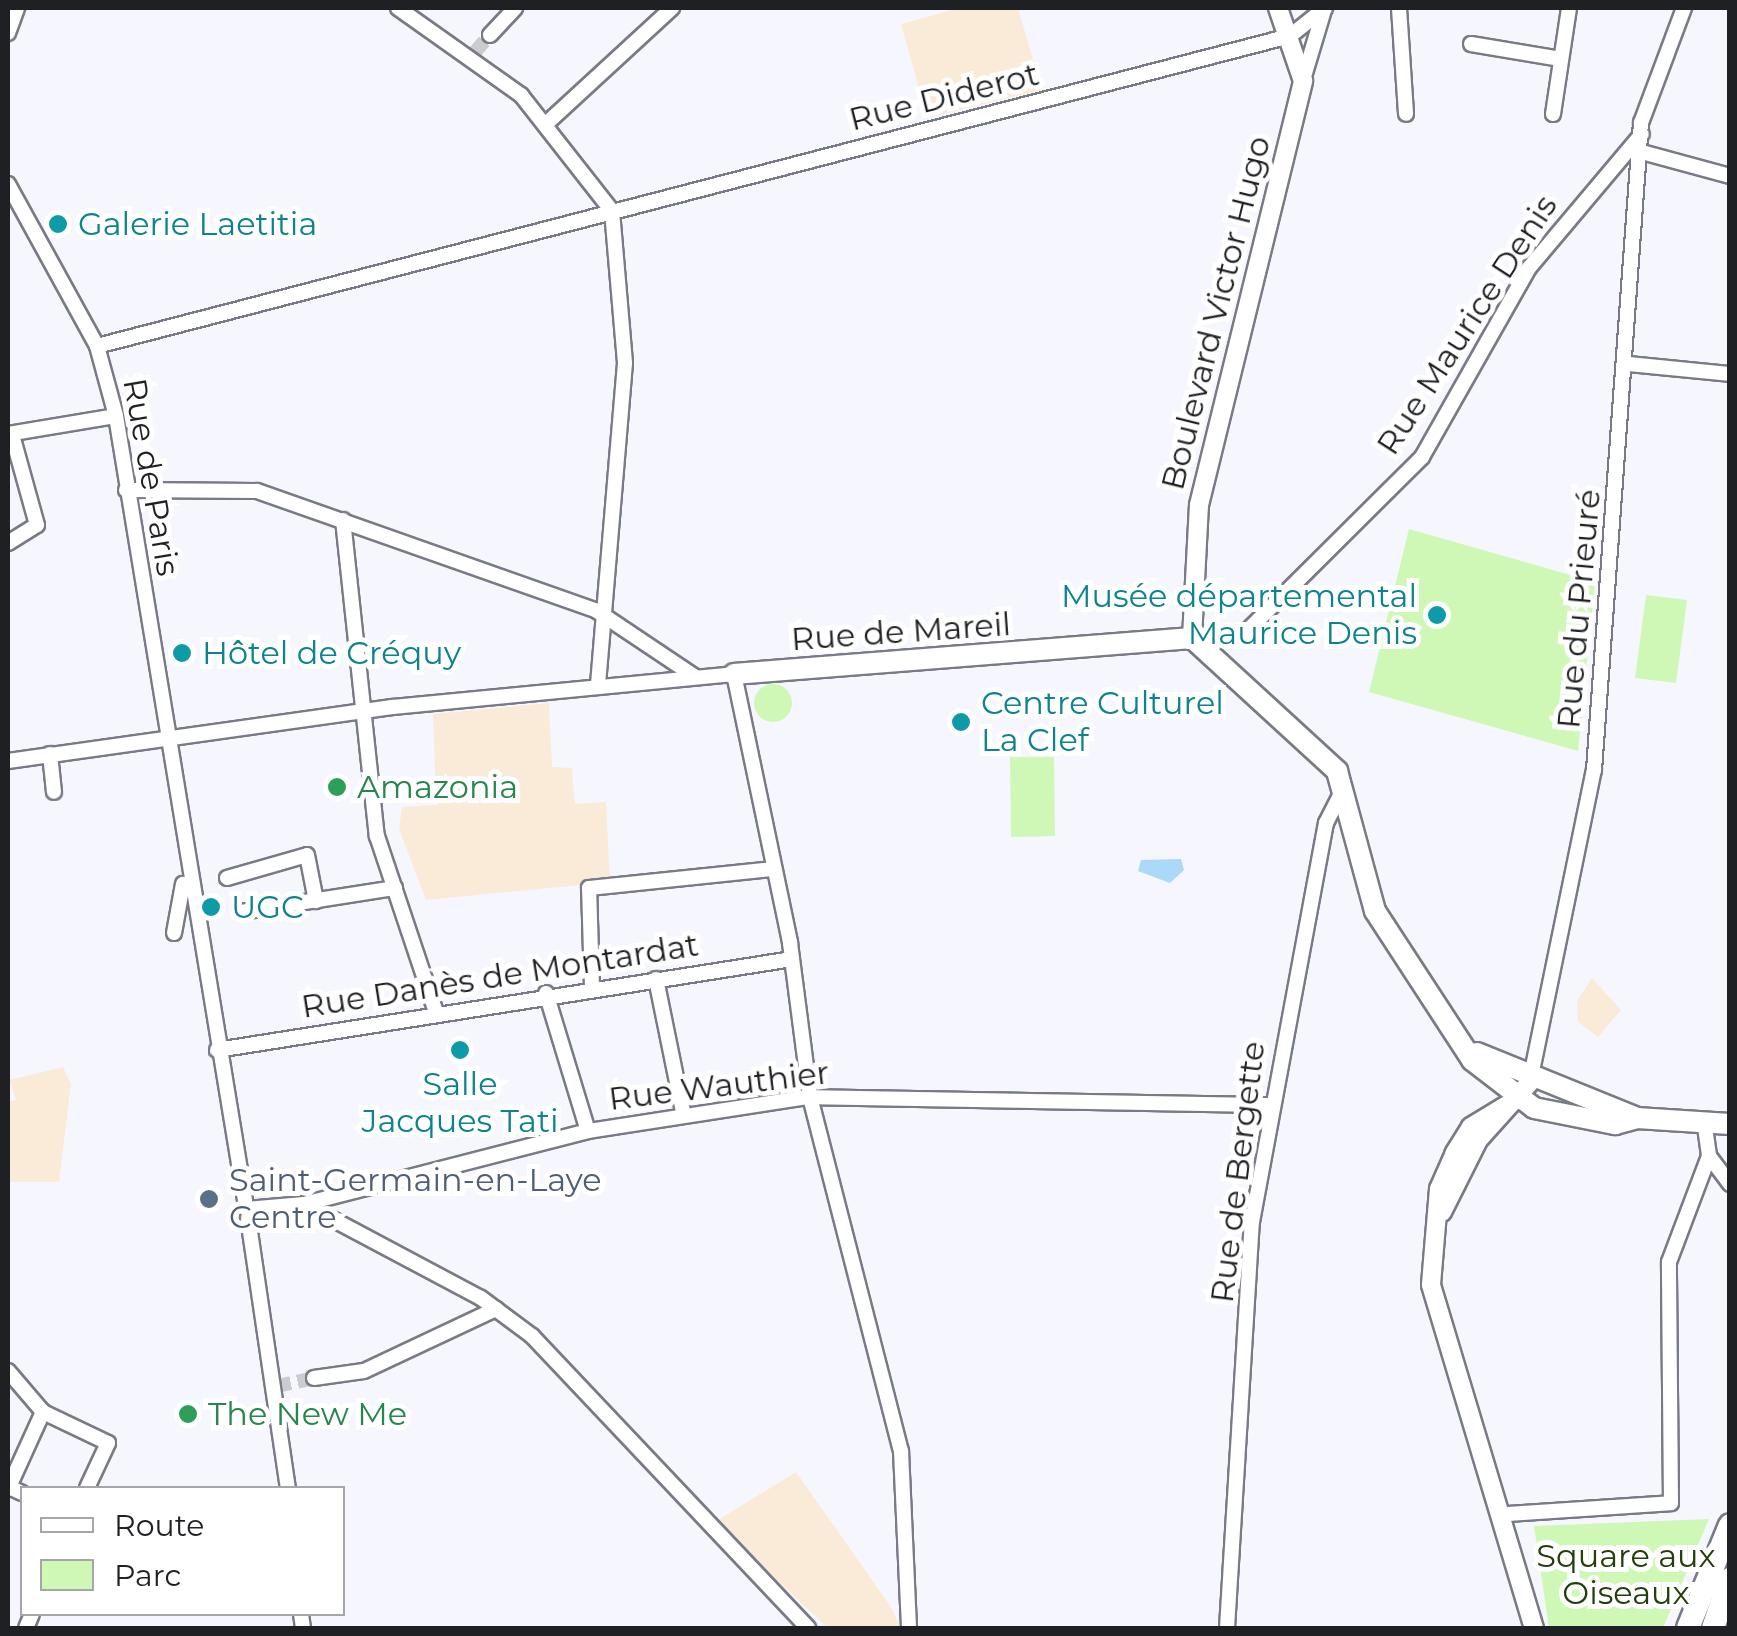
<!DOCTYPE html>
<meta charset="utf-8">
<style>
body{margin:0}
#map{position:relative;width:1737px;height:1636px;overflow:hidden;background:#f6f7fe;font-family:Montserrat,sans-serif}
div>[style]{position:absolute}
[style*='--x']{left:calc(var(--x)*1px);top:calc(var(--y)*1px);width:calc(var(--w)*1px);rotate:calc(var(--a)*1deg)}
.education>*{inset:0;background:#faebd8}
.green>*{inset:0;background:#cff8b6}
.round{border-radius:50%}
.water>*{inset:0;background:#acd8f9}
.minor-tunnel>*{height:14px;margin-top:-7px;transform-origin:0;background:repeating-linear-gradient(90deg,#cbccd2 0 14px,transparent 0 21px)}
.roads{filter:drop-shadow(2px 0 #787b84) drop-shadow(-2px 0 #787b84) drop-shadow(0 2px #787b84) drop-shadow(0 -2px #787b84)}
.minor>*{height:14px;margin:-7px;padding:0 7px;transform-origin:7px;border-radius:7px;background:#fff}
.tertiary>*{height:18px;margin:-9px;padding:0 9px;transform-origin:9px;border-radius:9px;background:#fff}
.secondary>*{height:20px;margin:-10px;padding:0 10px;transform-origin:10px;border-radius:10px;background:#fff}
.primary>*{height:22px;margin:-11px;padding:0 11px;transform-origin:11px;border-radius:11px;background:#fff}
.dots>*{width:28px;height:28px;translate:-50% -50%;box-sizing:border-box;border:5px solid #fff;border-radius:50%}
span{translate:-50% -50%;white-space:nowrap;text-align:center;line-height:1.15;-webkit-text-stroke:10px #fff;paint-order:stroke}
.street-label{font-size:32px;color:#1e2023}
.culture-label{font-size:32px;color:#0d838f}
.left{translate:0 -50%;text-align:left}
.right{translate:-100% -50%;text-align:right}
.leisure-label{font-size:32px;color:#27864d}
.service-label{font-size:32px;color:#4e5e75}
.park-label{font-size:32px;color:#233f0c}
.frame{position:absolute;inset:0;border:10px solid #1e2023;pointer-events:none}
.legend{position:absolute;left:20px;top:1486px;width:325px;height:130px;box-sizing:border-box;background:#fff;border:2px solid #a5a6a7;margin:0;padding:12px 18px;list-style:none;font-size:30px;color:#1e2023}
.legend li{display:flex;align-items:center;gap:20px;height:50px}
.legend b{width:50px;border:2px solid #a5a6a7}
</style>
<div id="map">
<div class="education">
<div style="clip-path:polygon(959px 8px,1018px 8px,1042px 90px,927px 118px,901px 24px)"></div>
<div style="clip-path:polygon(549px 703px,552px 767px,572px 768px,575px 804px,606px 802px,610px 882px,426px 900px,399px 829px,402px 807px,436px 805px,433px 714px)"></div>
<div style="clip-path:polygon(1592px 978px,1621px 1010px,1598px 1037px,1578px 1022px,1577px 1001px)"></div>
<div style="clip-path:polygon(63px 1067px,71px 1084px,59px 1182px,8px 1182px,8px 1102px,16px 1100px,9px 1080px)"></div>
<div style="clip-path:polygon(796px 1472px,891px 1607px,901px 1628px,828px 1628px,715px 1522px)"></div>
</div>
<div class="green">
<div style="clip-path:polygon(1409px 529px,1595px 582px,1578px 751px,1369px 692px)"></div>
<div style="clip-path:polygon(1646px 595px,1687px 600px,1676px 683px,1635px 678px)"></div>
<div class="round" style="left:754px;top:684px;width:38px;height:38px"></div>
<div style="clip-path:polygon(1010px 757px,1054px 757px,1055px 836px,1011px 837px)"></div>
<div style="clip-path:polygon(1709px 1519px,1663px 1628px,1549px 1628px,1534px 1526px)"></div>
</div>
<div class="water">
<div style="clip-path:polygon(1181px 859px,1184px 870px,1170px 883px,1138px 871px,1141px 860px)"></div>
</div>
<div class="minor-tunnel">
<div style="--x:475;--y:52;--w:23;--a:-49"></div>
<div style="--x:277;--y:1386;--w:38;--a:-12"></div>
</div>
<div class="roads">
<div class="minor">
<div style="--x:398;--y:8;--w:151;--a:35.3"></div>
<div style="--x:521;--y:95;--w:147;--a:51.9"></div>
<div style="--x:612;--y:211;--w:153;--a:85.1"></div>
<div style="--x:625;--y:363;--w:322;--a:94.8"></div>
<div style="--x:1399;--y:8;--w:106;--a:86.2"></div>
<div style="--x:8;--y:33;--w:27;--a:-70"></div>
<div style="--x:490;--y:35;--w:37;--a:-47"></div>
<div style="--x:1471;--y:44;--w:91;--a:9.5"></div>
<div style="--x:1303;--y:80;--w:73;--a:-73.3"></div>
<div style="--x:1553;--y:114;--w:107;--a:-81.4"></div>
<div style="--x:547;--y:123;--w:170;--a:-42.6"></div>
<div style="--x:1642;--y:152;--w:91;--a:15.3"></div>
<div style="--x:8;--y:184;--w:185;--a:61.2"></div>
<div style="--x:97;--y:346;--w:73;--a:74.8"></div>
<div style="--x:116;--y:416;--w:795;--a:80.66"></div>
<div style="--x:97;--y:346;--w:1233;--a:-14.57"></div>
<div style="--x:1290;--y:36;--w:45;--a:-38.7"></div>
<div style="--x:1628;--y:364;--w:102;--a:5.6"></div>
<div style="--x:8;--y:434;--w:109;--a:-9.5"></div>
<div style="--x:126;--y:490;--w:131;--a:0.4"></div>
<div style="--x:257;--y:491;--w:361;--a:19.4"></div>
<div style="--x:597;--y:611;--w:117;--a:33.8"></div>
<div style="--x:343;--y:520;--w:318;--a:83.9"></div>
<div style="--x:377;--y:836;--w:186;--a:71.5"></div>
<div style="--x:8;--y:543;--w:34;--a:-32"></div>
<div style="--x:37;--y:525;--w:93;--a:-105.5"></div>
<div style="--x:1192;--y:638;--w:53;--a:-5.4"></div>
<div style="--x:1245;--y:633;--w:250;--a:-44.8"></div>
<div style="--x:1422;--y:457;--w:217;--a:-60.5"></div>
<div style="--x:1529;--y:268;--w:175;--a:-49.9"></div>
<div style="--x:50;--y:754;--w:38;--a:84"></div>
<div style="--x:8;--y:761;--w:388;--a:-8"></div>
<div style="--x:392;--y:707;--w:344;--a:-5.5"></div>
<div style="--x:734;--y:674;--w:275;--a:78.2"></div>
<div style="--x:790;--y:943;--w:155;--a:82.6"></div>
<div style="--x:810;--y:1097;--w:366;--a:75.6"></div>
<div style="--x:901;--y:1451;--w:177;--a:87.4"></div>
<div style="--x:227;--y:878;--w:83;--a:-16"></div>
<div style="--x:307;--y:855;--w:47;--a:78.9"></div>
<div style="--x:241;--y:912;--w:156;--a:-8.9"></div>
<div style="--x:174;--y:933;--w:50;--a:-79.6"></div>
<div style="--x:656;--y:979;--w:136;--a:78.5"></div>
<div style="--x:592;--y:987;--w:99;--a:-91.7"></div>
<div style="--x:589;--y:888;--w:186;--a:-5.9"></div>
<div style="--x:546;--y:993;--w:144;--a:73.1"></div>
<div style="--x:217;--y:1050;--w:582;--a:-8.99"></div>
<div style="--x:1530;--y:1081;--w:318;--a:-78.4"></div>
<div style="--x:1594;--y:770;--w:649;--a:-85.85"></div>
<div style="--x:1641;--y:123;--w:123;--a:-69.5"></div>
<div style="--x:1705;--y:1127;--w:29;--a:82"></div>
<div style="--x:1709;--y:1156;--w:35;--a:53"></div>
<div style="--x:304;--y:1204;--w:200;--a:28"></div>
<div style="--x:481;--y:1298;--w:64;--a:36.7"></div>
<div style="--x:532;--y:1336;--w:402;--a:46.6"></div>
<div style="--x:246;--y:1209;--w:58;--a:-4.9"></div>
<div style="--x:304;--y:1204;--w:293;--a:-14.4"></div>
<div style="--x:588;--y:1131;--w:223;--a:-8.8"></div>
<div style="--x:808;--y:1097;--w:461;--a:1"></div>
<div style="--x:248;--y:1218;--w:273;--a:81.6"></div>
<div style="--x:8;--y:1371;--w:54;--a:49.5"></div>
<div style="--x:43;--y:1412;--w:72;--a:25.5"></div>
<div style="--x:108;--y:1443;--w:50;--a:115"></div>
<div style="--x:314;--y:1378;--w:50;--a:-8"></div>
<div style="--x:364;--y:1371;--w:146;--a:-25.2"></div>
<div style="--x:9;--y:1487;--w:14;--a:25"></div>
<div style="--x:8;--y:1489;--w:85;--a:-65.6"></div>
<div style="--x:1507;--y:1514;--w:164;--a:-3.8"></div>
<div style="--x:1671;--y:1503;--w:241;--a:-90.5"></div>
<div style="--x:1669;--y:1262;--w:113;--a:-69.3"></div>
<div style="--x:301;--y:1614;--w:14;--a:82"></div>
<div style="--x:26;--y:1628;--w:15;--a:-67"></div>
<div style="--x:1227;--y:1628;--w:407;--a:-86.5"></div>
<div style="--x:1252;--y:1222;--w:406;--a:-79.5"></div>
<div style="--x:1326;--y:823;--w:36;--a:-63"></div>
</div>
<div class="tertiary">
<div style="--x:1192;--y:638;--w:133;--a:-87"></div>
<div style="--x:1199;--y:505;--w:437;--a:-76.2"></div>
<div style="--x:1303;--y:81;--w:77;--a:-108.9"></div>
<div style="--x:1517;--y:1099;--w:54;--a:148.7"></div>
<div style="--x:1471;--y:1127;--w:31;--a:122"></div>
<div style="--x:1455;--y:1153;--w:39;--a:114"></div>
<div style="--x:1439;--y:1189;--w:96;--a:94.8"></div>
<div style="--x:1431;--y:1285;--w:358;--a:73.3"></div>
<div style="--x:1442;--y:1212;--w:80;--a:-63.4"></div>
<div style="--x:1478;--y:1140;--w:78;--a:-48.1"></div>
</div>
<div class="secondary">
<div style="--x:734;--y:674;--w:459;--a:-4.5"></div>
<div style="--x:1192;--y:638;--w:197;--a:42.5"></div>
<div style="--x:1337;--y:771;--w:145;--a:74.8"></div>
<div style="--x:1375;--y:911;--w:178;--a:56.9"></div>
<div style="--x:1472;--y:1060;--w:78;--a:37.7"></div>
<div style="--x:1534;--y:1108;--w:83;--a:11.2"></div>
<div style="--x:1615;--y:1124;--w:23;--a:-15"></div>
<div style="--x:1477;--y:1053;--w:173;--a:22.1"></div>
<div style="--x:1637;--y:1118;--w:93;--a:3.7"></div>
</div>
<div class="primary">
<div style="--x:1688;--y:1628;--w:111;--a:-67.8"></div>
<div style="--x:1713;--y:1628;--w:52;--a:-70.9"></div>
</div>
</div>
<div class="dots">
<div style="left:58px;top:224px;background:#0f9aa8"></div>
<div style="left:1437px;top:615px;background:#0f9aa8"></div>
<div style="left:182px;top:653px;background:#0f9aa8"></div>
<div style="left:961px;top:722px;background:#0f9aa8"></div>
<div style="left:337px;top:787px;background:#2e9e5b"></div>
<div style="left:211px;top:907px;background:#0f9aa8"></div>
<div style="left:460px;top:1050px;background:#0f9aa8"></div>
<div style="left:209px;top:1199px;background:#5c6f8a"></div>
<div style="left:188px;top:1414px;background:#2e9e5b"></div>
</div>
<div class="street-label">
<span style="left:944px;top:97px;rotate:-14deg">Rue Diderot</span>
<span style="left:1216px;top:313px;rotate:-76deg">Boulevard Victor Hugo</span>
<span style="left:1467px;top:325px;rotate:-57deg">Rue Maurice Denis</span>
<span style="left:151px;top:477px;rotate:80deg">Rue de Paris</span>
<span style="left:1579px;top:609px;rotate:-85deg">Rue du Prieuré</span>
<span style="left:901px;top:632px;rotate:-4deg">Rue de Mareil</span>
<span style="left:500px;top:976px;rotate:-9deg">Rue Danès de Montardat</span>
<span style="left:719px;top:1086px;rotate:-7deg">Rue Wauthier</span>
<span style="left:1238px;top:1172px;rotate:-83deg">Rue de Bergette</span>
</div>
<div class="culture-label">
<span class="left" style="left:78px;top:224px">Galerie Laetitia</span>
<span class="right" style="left:1417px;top:615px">Musée départemental<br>Maurice Denis</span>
<span class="left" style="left:202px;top:653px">Hôtel de Créquy</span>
<span class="left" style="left:981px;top:722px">Centre Culturel<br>La Clef</span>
<span class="left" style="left:231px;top:907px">UGC</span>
<span style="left:460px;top:1103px">Salle<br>Jacques Tati</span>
</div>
<div class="leisure-label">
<span class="left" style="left:357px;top:787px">Amazonia</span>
<span class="left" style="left:208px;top:1414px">The New Me</span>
</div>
<div class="service-label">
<span class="left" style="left:229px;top:1199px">Saint-Germain-en-Laye<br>Centre</span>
</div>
<div class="park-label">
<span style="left:1626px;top:1575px">Square aux<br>Oiseaux</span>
</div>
<div class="frame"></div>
<ul class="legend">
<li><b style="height:12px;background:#fff"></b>Route</li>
<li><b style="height:28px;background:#cff8b6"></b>Parc</li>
</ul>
</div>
